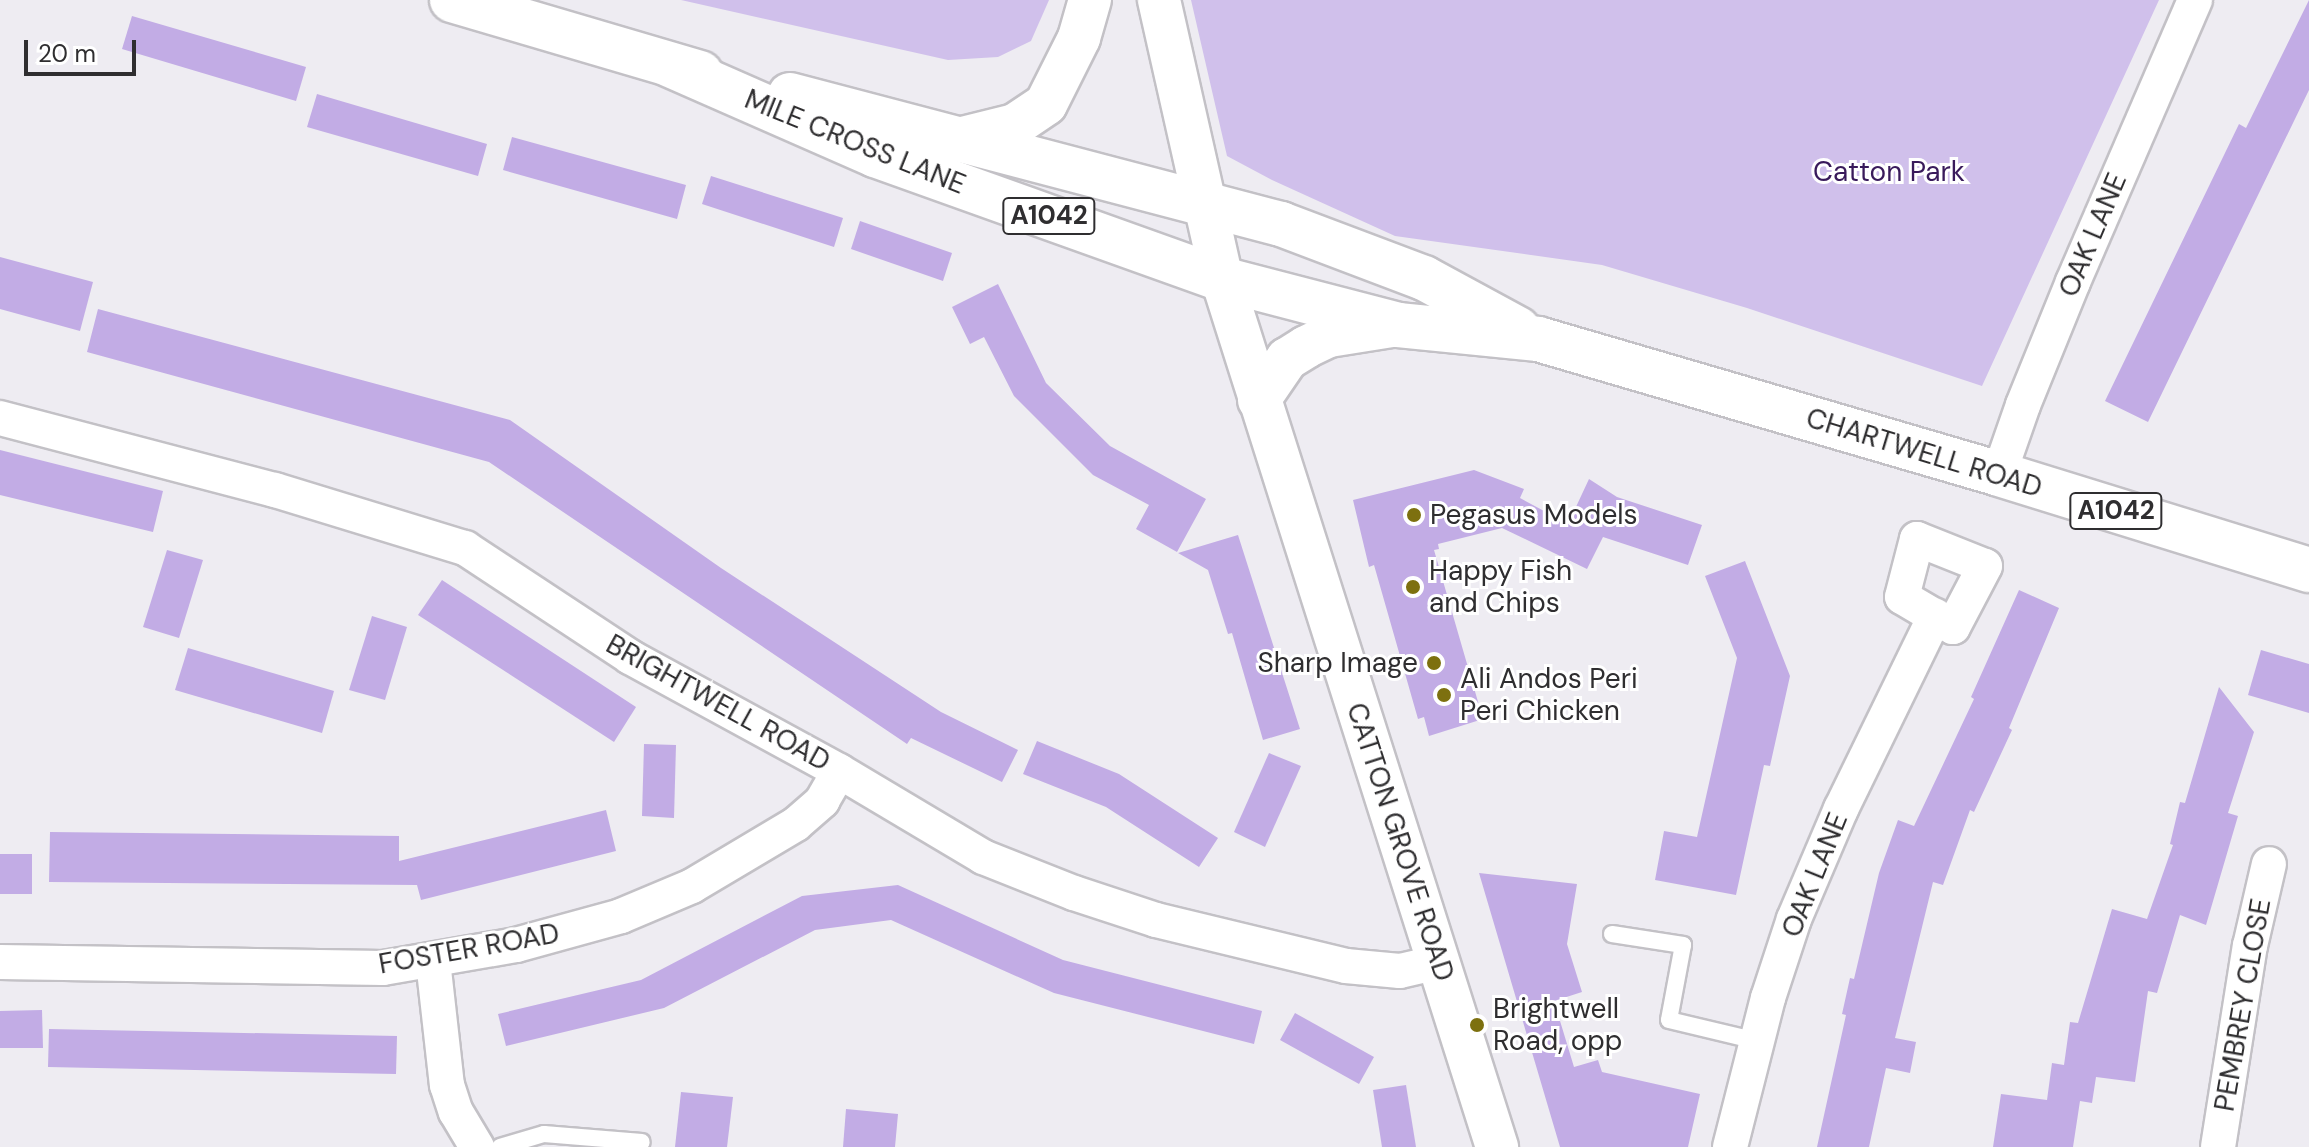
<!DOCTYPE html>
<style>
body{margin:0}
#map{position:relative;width:2309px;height:1147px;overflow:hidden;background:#eeecf2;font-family:"DM Sans",sans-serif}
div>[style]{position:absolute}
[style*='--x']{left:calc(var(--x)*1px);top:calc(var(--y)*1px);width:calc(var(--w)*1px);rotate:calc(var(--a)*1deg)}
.green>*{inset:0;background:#d0c0eb}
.building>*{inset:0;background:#c2ace5}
.roads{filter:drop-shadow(2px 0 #c3c1c6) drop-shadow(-2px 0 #c3c1c6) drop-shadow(0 2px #c3c1c6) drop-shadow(0 -2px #c3c1c6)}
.service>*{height:16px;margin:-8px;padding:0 8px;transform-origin:8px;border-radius:8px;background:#fff}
.minor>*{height:34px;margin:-17px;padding:0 17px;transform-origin:17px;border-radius:17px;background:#fff}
.tertiary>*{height:42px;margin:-21px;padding:0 21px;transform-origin:21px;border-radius:21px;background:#fff}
.trunk>*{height:44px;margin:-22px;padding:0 22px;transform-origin:22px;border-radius:22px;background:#fff}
.dots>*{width:22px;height:22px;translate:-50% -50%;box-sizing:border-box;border:4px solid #fff;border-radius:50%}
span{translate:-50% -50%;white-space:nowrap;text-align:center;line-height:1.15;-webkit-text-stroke:6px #fff;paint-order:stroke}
.shield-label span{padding:2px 6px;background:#fff;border:2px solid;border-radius:6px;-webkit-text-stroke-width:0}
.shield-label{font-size:26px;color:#2f2e30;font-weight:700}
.street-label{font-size:28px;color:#2f2e30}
.park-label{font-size:28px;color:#391a5b}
.poi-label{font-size:28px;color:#2f2e30}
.left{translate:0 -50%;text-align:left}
.right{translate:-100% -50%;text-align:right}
.scale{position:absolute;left:24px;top:40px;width:112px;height:36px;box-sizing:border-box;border:4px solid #2f2e30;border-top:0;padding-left:10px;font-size:24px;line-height:28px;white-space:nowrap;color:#2f2e30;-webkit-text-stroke:6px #fff;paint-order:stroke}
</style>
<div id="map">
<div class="green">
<div style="clip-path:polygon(681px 0,1049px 0,1031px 41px,998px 57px,948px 60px)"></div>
<div style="clip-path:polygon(1191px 0,2159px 0,1982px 386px,1747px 308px,1602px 265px,1395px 236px,1272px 180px,1227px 156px)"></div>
</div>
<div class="building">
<div style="clip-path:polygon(2309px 0,2309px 90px,2148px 422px,2105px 401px,2239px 124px,2246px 128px)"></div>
<div style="clip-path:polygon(132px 16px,306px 67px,296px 101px,122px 49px)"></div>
<div style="clip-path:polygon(317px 94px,487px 144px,478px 176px,307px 127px)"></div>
<div style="clip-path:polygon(512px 137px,686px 185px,677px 219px,503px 170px)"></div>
<div style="clip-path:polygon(711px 176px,843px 218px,834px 247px,702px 204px)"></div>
<div style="clip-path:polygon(860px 221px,952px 253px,943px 281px,851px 249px)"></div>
<div style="clip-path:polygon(0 257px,93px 282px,80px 331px,0 309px)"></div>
<div style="clip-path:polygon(998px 284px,1046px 383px,1110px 446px,1206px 499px,1177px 552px,1136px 529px,1149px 505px,1093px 475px,1014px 396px,984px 337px,970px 344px,952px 307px)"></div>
<div style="clip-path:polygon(98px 309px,510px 420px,721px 568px,941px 712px,1018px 750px,1002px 782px,911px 738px,907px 744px,489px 462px,87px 352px)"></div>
<div style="clip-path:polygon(0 450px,163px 491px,153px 532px,0 495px)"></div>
<div style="clip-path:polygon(1474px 470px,1524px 489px,1520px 498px,1568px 524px,1589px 479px,1617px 497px,1702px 525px,1688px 565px,1603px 537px,1587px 569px,1502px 528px,1438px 544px,1439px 549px,1434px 550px,1483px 719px,1429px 736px,1424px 717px,1418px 719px,1374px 565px,1369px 567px,1353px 500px)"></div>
<div style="clip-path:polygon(1238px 535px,1300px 729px,1263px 740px,1232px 633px,1228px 634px,1208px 570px,1178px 553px)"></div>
<div style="clip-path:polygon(167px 550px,203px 560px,179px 638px,143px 627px)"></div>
<div style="clip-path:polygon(1745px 561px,1790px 676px,1770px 766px,1764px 765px,1736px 895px,1655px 880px,1664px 831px,1697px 837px,1737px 658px,1705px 576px)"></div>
<div style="clip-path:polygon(442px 580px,636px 707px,614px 742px,418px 615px)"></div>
<div style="clip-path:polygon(2019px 590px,2059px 608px,2009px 728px,2012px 730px,1974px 812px,1970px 810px,1943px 885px,1933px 882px,1895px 1038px,1916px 1042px,1910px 1073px,1886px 1068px,1869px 1147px,1817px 1147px,1846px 1015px,1842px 1014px,1850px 978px,1854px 979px,1879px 873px,1898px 820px,1914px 826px,1974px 699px,1971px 697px)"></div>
<div style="clip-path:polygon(372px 616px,407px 627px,385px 700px,349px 690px)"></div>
<div style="clip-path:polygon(188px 648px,334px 691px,322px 733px,175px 690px)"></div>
<div style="clip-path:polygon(2261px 650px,2309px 664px,2309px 713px,2248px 695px)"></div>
<div style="clip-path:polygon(2219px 687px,2254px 732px,2228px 813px,2238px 816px,2206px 925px,2180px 915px,2157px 993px,2148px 991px,2135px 1082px,2096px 1077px,2092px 1103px,2080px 1101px,2073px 1147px,1993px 1147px,2001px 1094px,2047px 1100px,2052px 1063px,2064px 1065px,2070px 1022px,2078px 1023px,2112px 909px,2147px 919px,2173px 845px,2170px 844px,2180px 802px,2185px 803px)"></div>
<div style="clip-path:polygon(1037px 741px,1119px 774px,1218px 838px,1199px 867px,1106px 807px,1023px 774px)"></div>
<div style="clip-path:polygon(644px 744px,676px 745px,674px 818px,642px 816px)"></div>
<div style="clip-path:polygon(1269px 753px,1301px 766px,1265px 847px,1234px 832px)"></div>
<div style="clip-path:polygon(606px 810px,616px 851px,421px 900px,417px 885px,49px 882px,50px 832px,399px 836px,399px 861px)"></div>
<div style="clip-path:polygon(0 854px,32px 854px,32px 894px,0 894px)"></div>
<div style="clip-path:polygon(1479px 873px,1577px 884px,1567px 944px,1582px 992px,1554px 1001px,1574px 1067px,1598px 1060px,1602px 1072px,1700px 1094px,1688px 1147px,1560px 1147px)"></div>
<div style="clip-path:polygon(898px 885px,1063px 960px,1262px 1011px,1254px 1044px,1054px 993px,891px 920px,815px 930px,664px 1008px,506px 1046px,498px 1014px,641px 980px,802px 896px)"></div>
<div style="clip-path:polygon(42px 1010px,43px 1048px,0 1048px,0 1011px)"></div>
<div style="clip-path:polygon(1295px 1013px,1374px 1057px,1359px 1084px,1280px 1040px)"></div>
<div style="clip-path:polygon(49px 1029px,397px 1036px,396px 1074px,48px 1067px)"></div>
<div style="clip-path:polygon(1406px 1085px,1416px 1147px,1382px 1147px,1373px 1090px)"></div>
<div style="clip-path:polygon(681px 1092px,733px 1097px,727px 1147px,675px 1147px)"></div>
<div style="clip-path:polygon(846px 1109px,898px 1114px,895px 1147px,843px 1147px)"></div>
</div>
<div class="roads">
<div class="service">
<div style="--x:1612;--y:934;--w:72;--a:8.8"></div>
<div style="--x:1683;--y:945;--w:76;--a:100.6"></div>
<div style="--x:1669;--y:1020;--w:90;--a:13.4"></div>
<div style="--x:500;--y:1147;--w:46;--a:-16.5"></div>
<div style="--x:544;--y:1134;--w:98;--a:4.7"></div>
</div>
<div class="minor">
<div style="--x:0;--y:418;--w:284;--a:14.7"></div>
<div style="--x:275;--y:490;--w:199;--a:17"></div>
<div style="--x:465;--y:548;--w:198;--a:33.4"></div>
<div style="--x:630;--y:657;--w:238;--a:28.6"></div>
<div style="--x:839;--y:771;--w:168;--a:30.8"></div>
<div style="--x:983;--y:857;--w:98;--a:21.6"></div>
<div style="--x:1074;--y:893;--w:86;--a:18.2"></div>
<div style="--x:1156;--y:920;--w:195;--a:13.6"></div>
<div style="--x:1346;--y:966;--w:54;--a:5.3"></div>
<div style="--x:1400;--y:971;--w:40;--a:-13"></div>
<div style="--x:1999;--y:474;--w:73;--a:-70.8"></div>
<div style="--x:2023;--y:405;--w:133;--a:-67.9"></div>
<div style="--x:2073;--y:282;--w:307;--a:-66.6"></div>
<div style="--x:1917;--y:539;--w:73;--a:21.7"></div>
<div style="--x:1985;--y:566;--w:69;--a:117.7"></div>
<div style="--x:1953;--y:627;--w:59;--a:-149.5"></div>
<div style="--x:1902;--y:597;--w:60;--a:-75.5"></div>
<div style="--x:433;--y:961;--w:125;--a:83.6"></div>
<div style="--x:447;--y:1085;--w:28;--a:72"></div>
<div style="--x:456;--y:1112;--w:41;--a:59"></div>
<div style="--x:0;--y:962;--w:383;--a:0.9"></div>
<div style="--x:383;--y:968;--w:135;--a:-9.8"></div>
<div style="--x:516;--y:945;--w:109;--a:-15.4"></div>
<div style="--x:621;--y:916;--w:77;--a:-22.9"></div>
<div style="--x:692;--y:886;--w:121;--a:-30.8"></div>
<div style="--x:796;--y:824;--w:35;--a:-41"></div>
<div style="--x:822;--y:801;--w:34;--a:-60"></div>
<div style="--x:1730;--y:1147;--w:154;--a:-75.7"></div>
<div style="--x:1768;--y:998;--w:83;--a:-71.8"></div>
<div style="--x:1794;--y:919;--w:120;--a:-66.9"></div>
<div style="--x:1841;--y:809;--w:215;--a:-64"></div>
<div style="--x:2218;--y:1147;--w:204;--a:-81"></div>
<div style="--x:2250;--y:946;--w:84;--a:-77"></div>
</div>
<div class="tertiary">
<div style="--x:1159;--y:0;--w:286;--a:77.3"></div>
<div style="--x:1222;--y:279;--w:911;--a:72.42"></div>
<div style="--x:963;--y:138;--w:54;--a:-14"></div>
<div style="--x:1015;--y:125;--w:37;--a:-34"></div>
<div style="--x:1046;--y:104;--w:74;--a:-63.4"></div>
<div style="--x:1079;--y:38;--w:40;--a:-74"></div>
<div style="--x:1259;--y:400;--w:50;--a:-55.7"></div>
<div style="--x:1287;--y:359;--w:22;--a:-32"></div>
<div style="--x:1306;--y:347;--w:25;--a:-26"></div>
<div style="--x:1329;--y:336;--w:70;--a:-9.1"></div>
</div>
<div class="trunk">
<div style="--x:452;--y:0;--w:259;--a:16.4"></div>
<div style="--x:670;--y:65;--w:224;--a:23.7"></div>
<div style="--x:875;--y:155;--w:368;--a:19.7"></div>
<div style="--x:1222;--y:279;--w:182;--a:14.6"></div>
<div style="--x:1398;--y:325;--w:141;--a:5.7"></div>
<div style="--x:1538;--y:339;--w:480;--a:16.3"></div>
<div style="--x:1999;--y:474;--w:325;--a:17.2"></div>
<div style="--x:790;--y:95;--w:508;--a:14.72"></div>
<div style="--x:1281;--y:224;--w:153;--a:20.7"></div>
<div style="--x:1424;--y:278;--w:107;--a:28.5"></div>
</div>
</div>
<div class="dots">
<div style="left:1414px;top:515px;background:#7d700f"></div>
<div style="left:1413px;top:587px;background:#7d700f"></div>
<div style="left:1434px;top:663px;background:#7d700f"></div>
<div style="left:1444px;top:695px;background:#7d700f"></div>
<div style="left:1477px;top:1025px;background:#7d700f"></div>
</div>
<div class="shield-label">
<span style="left:1049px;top:216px">A1042</span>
<span style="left:2116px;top:511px">A1042</span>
</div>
<div class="street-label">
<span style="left:855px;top:142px;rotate:22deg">MILE CROSS LANE</span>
<span style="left:2093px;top:235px;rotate:-67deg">OAK LANE</span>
<span style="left:1924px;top:453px;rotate:17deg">CHARTWELL ROAD</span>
<span style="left:718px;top:703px;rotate:29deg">BRIGHTWELL ROAD</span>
<span style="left:1400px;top:842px;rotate:72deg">CATTON GROVE ROAD</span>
<span style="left:1815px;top:875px;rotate:-68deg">OAK LANE</span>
<span style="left:469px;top:949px;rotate:-10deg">FOSTER ROAD</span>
<span style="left:2243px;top:1005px;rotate:-80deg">PEMBREY CLOSE</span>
</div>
<div class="park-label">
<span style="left:1889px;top:172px">Catton Park</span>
</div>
<div class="poi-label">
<span class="left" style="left:1430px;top:515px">Pegasus Models</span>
<span class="left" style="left:1429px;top:587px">Happy Fish<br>and Chips</span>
<span class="right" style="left:1418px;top:663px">Sharp Image</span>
<span class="left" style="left:1460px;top:695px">Ali Andos Peri<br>Peri Chicken</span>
<span class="left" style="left:1493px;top:1025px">Brightwell<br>Road, opp</span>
</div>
<div class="scale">20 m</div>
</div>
